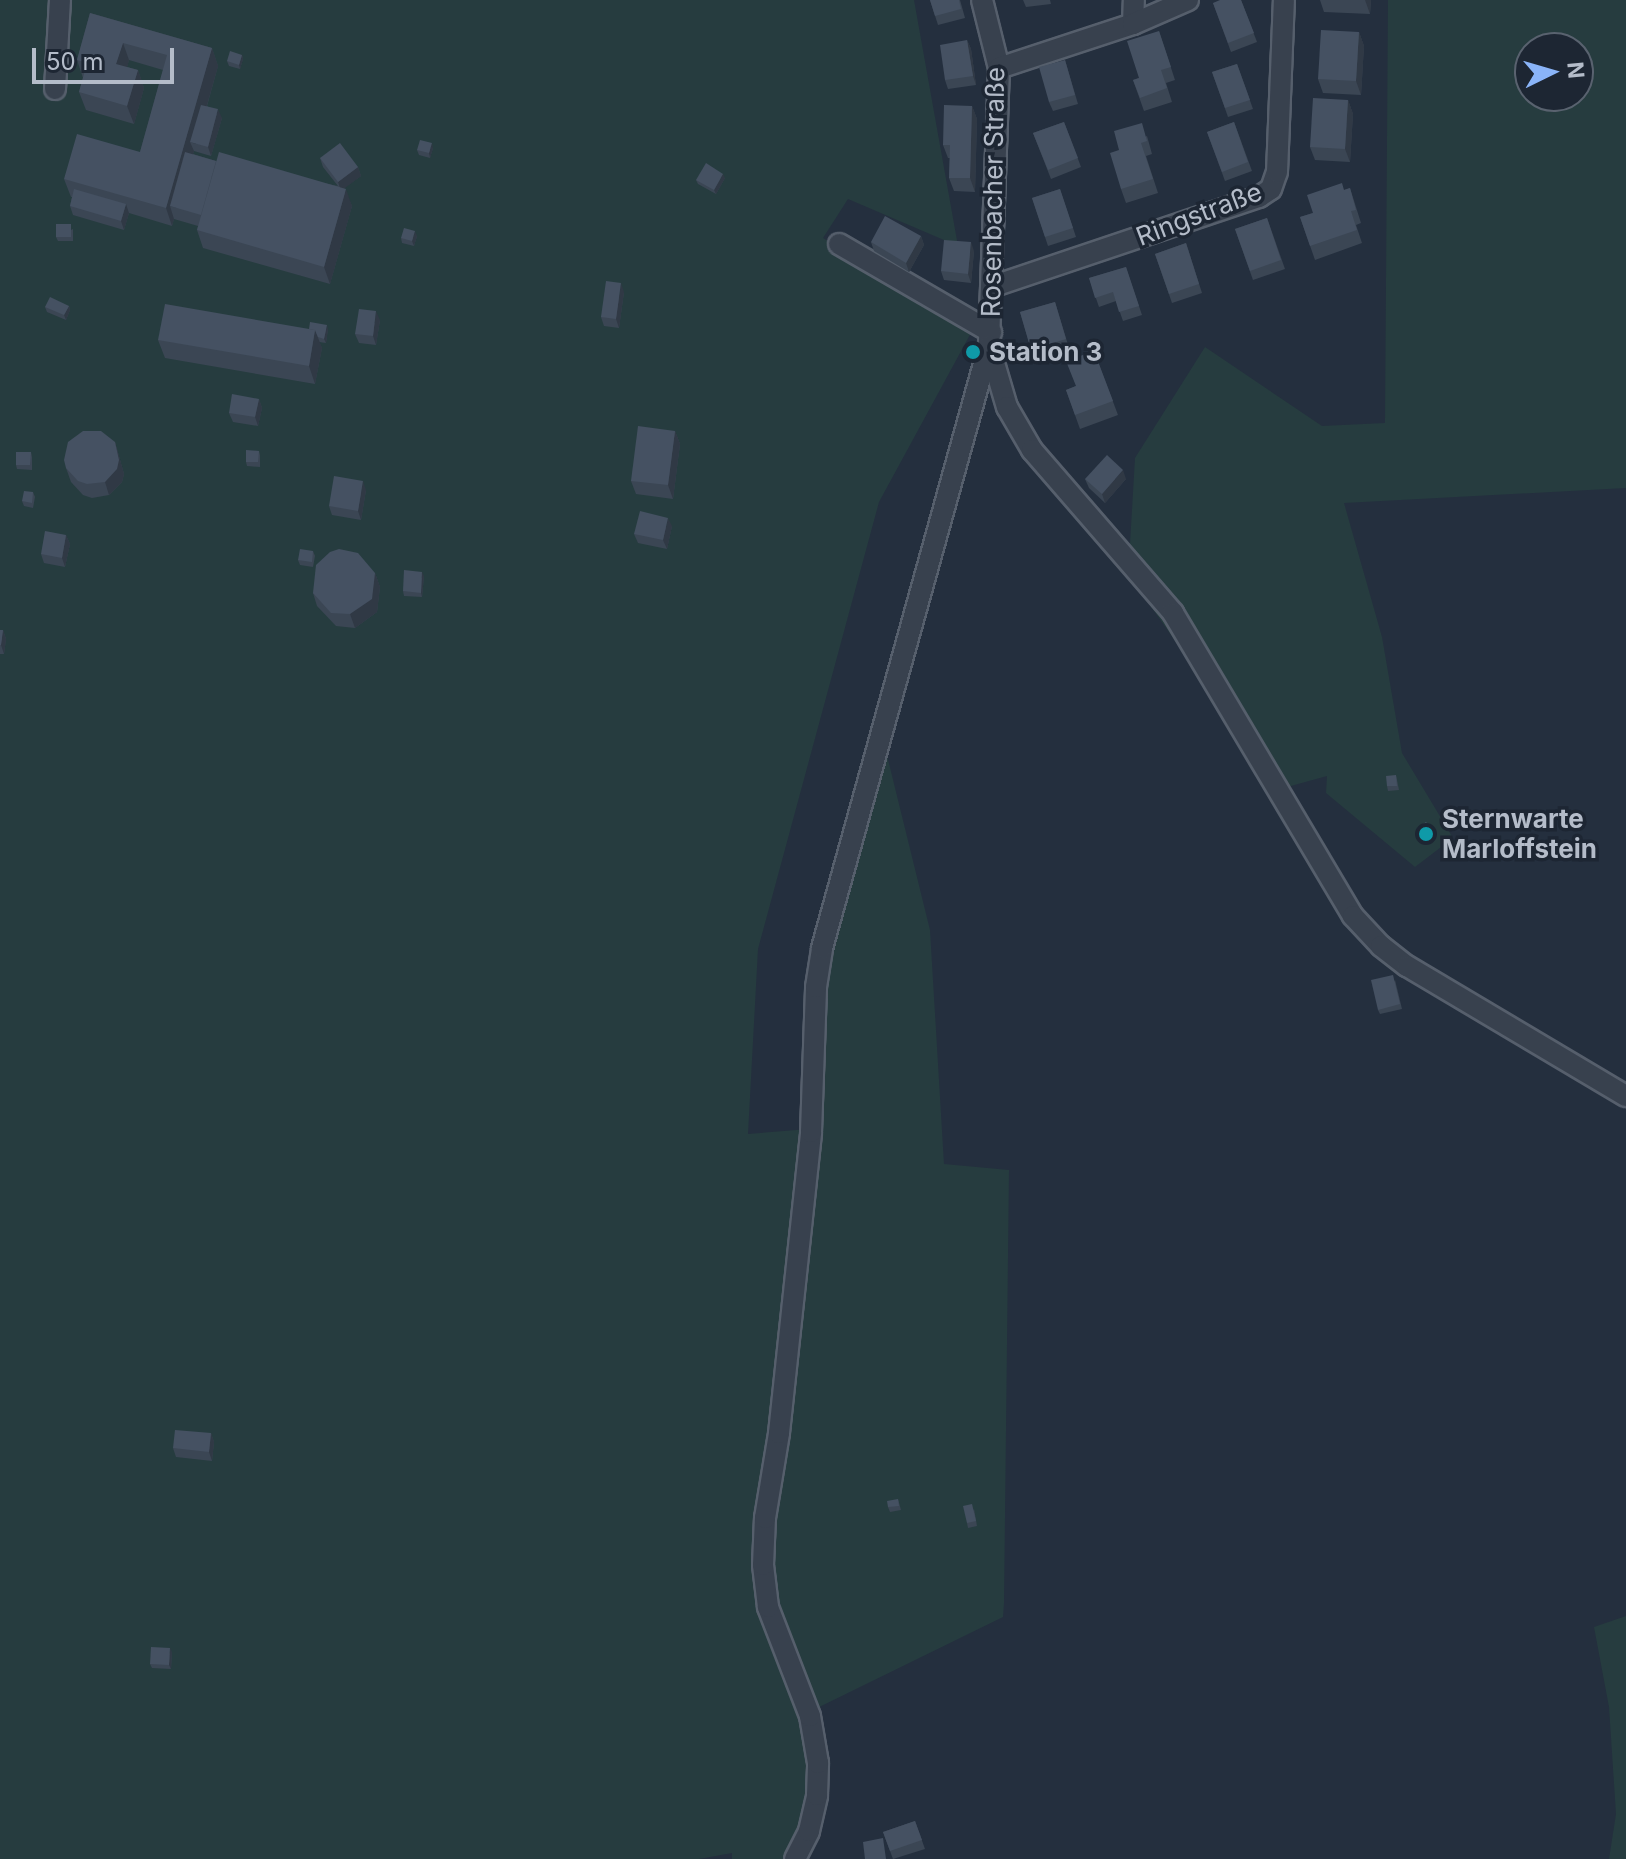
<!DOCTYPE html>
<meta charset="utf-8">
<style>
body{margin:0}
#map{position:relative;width:1626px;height:1859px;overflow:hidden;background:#242f3e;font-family:Inter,sans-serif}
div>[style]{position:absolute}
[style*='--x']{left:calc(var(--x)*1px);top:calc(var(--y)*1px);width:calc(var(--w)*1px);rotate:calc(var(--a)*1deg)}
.green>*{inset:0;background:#263c3f}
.roads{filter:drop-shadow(2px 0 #565f6c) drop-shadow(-2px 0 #565f6c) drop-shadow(0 2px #565f6c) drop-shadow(0 -2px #565f6c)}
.minor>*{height:20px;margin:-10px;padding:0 10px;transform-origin:10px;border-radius:10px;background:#38414e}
.wall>*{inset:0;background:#3b4654}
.shaded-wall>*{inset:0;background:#303945}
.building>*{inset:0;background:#455162}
.dots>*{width:22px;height:22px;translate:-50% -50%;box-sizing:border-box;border:4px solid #1d2633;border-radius:50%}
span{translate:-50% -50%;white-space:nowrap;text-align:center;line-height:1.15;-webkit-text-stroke:7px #1d2633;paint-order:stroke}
.street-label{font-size:26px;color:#b4bcc9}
.poi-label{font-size:26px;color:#b4bcc9;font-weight:700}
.left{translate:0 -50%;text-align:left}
.north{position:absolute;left:1514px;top:32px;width:80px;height:80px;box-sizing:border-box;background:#1d2633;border:2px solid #59626f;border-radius:50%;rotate:85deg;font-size:22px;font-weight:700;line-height:32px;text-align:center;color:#b4bcc9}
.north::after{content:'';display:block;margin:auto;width:28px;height:36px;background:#8ab4f8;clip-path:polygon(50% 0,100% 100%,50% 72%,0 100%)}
.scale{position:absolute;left:32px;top:48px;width:142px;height:36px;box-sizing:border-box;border:4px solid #b4bcc9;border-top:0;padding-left:10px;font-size:24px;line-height:28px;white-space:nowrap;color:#b4bcc9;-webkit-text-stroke:6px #1d2633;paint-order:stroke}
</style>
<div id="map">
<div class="green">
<div style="clip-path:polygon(0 0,914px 0,958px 246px,848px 199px,823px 238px,972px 331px,879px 502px,758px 949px,748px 1134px,809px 1129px,817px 968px,882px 735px,930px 930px,944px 1164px,1009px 1170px,1004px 1603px,1003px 1617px,807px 1713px,820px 1796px,796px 1859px,732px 1859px,732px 1853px,699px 1859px,0 1859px)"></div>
<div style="clip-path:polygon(evenodd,1388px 0,1626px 0,1626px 488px,1344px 503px,1382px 637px,1402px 753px,1453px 838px,1415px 867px,1326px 793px,1327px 776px,1280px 789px,1118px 560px,1130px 544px,1135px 458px,1205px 347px,1322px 426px,1385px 423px,1388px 0,1530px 48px,1578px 48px,1578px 96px,1530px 96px,1530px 48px)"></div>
<div style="clip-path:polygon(1626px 1616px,1626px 1859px,1609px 1859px,1616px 1814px,1609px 1707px,1594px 1627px)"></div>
</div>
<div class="roads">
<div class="minor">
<div style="--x:982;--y:0;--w:70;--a:76"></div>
<div style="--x:999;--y:68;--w:278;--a:92.1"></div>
<div style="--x:989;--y:346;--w:64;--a:73.6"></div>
<div style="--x:1007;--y:407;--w:50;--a:59.8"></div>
<div style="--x:1032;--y:450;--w:216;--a:49.1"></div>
<div style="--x:1173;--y:613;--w:352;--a:59.3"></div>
<div style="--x:1353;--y:916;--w:41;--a:47"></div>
<div style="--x:1381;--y:946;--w:33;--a:38"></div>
<div style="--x:1407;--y:966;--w:255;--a:30.7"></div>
<div style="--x:1133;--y:24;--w:24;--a:-88"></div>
<div style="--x:999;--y:68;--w:141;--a:-18.2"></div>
<div style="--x:1133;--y:24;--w:60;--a:-23.6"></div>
<div style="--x:55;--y:89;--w:89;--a:-86.8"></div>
<div style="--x:839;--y:244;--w:176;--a:30.1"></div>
<div style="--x:994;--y:286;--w:280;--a:-18.6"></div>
<div style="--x:1259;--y:197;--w:14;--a:-34"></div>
<div style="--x:1271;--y:189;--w:18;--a:-71"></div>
<div style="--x:1277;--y:172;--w:172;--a:-87.7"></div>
<div style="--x:795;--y:1859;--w:31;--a:-63"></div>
<div style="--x:809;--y:1831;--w:37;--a:-77"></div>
<div style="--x:817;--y:1795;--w:32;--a:-88"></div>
<div style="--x:818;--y:1763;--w:48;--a:-99.7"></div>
<div style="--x:810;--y:1716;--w:117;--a:-111.1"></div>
<div style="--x:768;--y:1607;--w:42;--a:-96.8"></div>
<div style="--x:763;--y:1565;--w:47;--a:-87.6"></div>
<div style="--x:765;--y:1518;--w:86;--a:-80.6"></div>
<div style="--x:779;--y:1433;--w:303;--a:-83.9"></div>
<div style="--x:811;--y:1132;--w:145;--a:-88"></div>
<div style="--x:816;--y:987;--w:39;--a:-81"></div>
<div style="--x:822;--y:948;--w:625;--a:-74.5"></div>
</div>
</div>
<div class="wall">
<div style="clip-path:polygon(930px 0,960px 0,965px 18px,938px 25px)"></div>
<div style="clip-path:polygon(1023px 0,1050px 0,1051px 4px,1026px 7px)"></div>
<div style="clip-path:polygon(1241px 0,1257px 42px,1231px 52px,1213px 3px)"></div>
<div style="clip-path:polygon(1320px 0,1371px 0,1370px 14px,1324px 12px)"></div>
<div style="clip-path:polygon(90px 13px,212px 48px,218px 66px,207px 106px,222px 118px,211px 156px,194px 151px,193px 154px,216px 161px,338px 186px,323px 167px,320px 158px,358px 167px,361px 176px,344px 188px,352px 206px,330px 284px,203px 248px,197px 230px,198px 226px,174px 219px,172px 226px,129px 213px,124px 230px,73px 215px,70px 206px,72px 197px,71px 197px,64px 179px,140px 152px,163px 70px,129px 60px,127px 67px,138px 70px,144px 88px,134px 124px,86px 110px,79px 92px,83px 78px,77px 60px)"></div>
<div style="clip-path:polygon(1159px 31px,1175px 80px,1166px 83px,1172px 102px,1144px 111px,1133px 80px,1139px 78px)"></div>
<div style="clip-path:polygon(1359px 32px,1364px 46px,1361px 95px,1323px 93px,1318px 79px)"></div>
<div style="clip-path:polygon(967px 40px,971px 49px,976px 85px,948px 89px,945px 80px)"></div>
<div style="clip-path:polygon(242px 55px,243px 59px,240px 69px,229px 66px,227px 61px)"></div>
<div style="clip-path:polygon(1065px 60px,1078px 104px,1053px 111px,1049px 102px)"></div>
<div style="clip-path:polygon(1237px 64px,1253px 109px,1228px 117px,1212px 72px)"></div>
<div style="clip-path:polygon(1348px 100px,1353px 114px,1350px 162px,1315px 160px,1310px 147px)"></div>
<div style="clip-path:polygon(972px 106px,977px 119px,975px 192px,954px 191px,949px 178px,950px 158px,948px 158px,943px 145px)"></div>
<div style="clip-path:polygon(1064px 122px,1081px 167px,1051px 179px,1033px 133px)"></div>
<div style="clip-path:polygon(1234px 122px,1252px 171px,1225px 181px,1207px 132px)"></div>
<div style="clip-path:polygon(1147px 136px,1152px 154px,1146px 156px,1158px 193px,1126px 203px,1121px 189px,1119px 150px)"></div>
<div style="clip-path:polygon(433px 148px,430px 158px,419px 155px,417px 150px)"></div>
<div style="clip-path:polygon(725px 178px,716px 194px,698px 184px,696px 180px)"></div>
<div style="clip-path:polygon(1350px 188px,1361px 223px,1356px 225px,1362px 243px,1315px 260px,1300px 217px,1313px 213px,1344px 190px)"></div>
<div style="clip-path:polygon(1060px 189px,1076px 237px,1048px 246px,1032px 198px)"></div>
<div style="clip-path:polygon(1267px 218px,1285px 269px,1253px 280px,1235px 229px)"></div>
<div style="clip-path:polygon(73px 229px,73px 241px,58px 241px,56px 237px)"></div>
<div style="clip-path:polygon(417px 236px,414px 246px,402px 243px,401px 238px)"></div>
<div style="clip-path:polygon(921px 236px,924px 245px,909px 272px,874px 251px,871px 242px)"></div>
<div style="clip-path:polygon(1186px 243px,1202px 293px,1172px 303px,1155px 254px)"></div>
<div style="clip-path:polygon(974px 251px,971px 283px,944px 280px,941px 271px)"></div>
<div style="clip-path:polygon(1126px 267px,1142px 315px,1123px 321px,1116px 301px,1099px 307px,1089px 278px)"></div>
<div style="clip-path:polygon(624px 292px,619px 328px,604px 326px,601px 317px)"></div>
<div style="clip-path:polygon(1055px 302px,1069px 348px,1034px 359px,1020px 312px)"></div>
<div style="clip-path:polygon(69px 306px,70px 310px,66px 320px,47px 312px,45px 307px)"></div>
<div style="clip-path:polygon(380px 320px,376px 345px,359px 343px,355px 334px)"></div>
<div style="clip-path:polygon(309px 329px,328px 329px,326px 343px,319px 342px,322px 348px,315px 384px,165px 358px,158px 340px)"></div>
<div style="clip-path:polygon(966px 349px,978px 349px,975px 357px,968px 354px)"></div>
<div style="clip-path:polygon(1094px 351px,1118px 415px,1080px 429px,1066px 390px,1076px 386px)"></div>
<div style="clip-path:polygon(259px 399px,262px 408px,258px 426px,233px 422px,229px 413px)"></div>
<div style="clip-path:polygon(675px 431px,680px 444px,673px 499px,636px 494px,631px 481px)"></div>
<div style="clip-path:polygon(115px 442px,124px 474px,122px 482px,109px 495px,92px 498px,83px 495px,71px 482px,66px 468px)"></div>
<div style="clip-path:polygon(259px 451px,260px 455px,260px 467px,247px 466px,246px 462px)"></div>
<div style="clip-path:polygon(31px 452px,32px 457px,32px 470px,17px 469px,16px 465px)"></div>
<div style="clip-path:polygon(1085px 479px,1126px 479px,1105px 503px,1089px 488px)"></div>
<div style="clip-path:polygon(366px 490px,361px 520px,332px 515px,329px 506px)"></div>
<div style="clip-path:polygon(33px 492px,35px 497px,33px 508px,24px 506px,22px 501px)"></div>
<div style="clip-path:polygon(672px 526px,667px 549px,638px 543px,634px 534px)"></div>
<div style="clip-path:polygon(66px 535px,70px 544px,65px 567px,44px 563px,41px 554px)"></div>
<div style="clip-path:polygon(313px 551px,315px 556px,313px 567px,300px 565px,298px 560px)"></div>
<div style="clip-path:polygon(375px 573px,380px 587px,377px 612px,355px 628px,336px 626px,317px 606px,313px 593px)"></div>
<div style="clip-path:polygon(424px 576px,422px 597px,404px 596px,403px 591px)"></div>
<div style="clip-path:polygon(0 630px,3px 630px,6px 639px,4px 654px,0 654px)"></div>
<div style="clip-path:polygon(1396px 775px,1399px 790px,1388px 791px,1387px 786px)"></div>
<div style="clip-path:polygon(1395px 980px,1402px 1009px,1380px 1014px,1378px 1010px)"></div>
<div style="clip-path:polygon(211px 1433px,214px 1442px,212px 1461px,176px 1457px,173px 1448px)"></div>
<div style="clip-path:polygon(898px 1499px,901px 1510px,890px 1512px,888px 1507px)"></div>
<div style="clip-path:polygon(974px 1509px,977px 1526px,968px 1528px,967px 1523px)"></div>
<div style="clip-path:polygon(172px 1652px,171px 1669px,152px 1668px,150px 1664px)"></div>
<div style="clip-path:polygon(915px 1821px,925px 1849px,893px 1859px,883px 1832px)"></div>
</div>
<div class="shaded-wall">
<div style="clip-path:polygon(1365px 0,1371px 0,1370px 14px)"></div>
<div style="clip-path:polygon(1359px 32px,1364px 46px,1361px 95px,1356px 81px)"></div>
<div style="clip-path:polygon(967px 40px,971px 49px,976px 85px,973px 76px)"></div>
<div style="clip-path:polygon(123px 43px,129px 60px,123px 82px,116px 64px)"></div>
<div style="clip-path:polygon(212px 48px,218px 66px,196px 144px,190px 142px,194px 151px,177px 208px,170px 206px,174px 219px,172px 226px,166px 208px)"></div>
<div style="clip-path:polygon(242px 55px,243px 59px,240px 69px,239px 65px)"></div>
<div style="clip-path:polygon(138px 70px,144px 88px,134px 124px,127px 106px)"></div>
<div style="clip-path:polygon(1348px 100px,1353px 114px,1350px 162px,1345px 149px)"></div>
<div style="clip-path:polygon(972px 106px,977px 119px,975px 192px,970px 178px)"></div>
<div style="clip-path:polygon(218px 109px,222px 118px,211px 156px,208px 147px)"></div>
<div style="clip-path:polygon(432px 143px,433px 148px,430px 158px,429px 153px)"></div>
<div style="clip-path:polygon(358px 167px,361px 176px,341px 191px,338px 182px)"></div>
<div style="clip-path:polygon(723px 174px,725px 178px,716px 194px,714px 190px)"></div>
<div style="clip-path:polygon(346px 189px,352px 206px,330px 284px,324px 267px)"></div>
<div style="clip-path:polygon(126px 204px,129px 213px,124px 230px,121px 221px)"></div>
<div style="clip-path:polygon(415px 231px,417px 236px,414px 246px,412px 241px)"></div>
<div style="clip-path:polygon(921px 236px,924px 245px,909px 272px,906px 263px)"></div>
<div style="clip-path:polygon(971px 242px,974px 251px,971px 283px,968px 274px)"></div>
<div style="clip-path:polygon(621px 283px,624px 292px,619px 328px,616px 319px)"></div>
<div style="clip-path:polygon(69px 306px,70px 310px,66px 320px,64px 315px)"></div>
<div style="clip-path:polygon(376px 311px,380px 320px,376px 345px,373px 336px)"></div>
<div style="clip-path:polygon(327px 325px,328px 329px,326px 343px,324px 339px)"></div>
<div style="clip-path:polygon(315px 330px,322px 348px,315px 384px,309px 366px)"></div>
<div style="clip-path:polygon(977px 345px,978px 349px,975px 357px,974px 352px)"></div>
<div style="clip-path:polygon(259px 399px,262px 408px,258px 426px,255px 417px)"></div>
<div style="clip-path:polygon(675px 431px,680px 444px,673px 499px,668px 485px)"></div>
<div style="clip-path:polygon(115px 442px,124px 474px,122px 482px,109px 495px,105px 482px)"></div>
<div style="clip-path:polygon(1123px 470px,1126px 479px,1105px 503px,1102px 494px)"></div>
<div style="clip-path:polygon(363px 481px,366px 490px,361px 520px,358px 511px)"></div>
<div style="clip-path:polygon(668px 518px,672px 526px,667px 549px,663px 540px)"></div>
<div style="clip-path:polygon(66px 535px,70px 544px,65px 567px,62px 558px)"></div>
<div style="clip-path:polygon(422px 572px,424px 576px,422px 597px,421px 593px)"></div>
<div style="clip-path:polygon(375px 573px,380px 587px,377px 612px,355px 628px,350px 614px)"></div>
<div style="clip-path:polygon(3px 630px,6px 639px,4px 654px,1px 645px)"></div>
<div style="clip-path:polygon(1431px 828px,1433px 833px,1426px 840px,1424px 835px)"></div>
<div style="clip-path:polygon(211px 1433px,214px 1442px,212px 1461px,209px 1452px)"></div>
<div style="clip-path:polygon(170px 1648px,172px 1652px,171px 1669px,169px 1665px)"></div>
</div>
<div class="building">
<div style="clip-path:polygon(930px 0,959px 0,961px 9px,935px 16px)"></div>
<div style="clip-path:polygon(1220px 0,1241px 0,1254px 33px,1228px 43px,1213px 3px)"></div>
<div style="clip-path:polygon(90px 13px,212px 48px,166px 208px,64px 179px,77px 134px,140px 152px,167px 55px,123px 43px,116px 64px,138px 70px,127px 106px,79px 92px,87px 63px,77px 60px)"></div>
<div style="clip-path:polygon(1321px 30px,1359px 32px,1356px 81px,1318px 79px)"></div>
<div style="clip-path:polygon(1159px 31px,1171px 67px,1161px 70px,1167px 88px,1140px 98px,1133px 80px,1139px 78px,1127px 41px)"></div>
<div style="clip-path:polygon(967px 40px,973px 76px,945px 80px,940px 45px)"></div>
<div style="clip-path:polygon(230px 51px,242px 55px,239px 65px,227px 61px)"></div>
<div style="clip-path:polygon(1065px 60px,1075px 95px,1049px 102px,1039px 67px)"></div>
<div style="clip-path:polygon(1237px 64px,1250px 100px,1225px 108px,1212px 72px)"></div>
<div style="clip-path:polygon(1313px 98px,1348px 100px,1345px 149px,1310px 147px)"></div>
<div style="clip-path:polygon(201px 105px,218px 109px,208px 147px,190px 142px)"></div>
<div style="clip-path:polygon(944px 105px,972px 106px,970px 178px,949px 178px,950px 145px,943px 145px)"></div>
<div style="clip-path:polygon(1064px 122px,1078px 158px,1048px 170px,1033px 133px)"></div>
<div style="clip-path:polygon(1234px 122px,1248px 162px,1222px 172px,1207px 132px)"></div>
<div style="clip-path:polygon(1142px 123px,1147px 141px,1141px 143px,1153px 179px,1121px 189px,1110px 153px,1119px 150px,1114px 131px)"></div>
<div style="clip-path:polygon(420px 140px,432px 143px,429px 153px,417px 150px)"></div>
<div style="clip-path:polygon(340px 143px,358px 167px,338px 182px,320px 158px)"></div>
<div style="clip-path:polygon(185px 152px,216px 161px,201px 215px,170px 206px)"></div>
<div style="clip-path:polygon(219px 152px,346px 189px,324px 267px,197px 230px)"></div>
<div style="clip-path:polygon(706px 163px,723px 174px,714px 190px,696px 180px)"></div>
<div style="clip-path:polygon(1342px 183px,1344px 190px,1350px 188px,1356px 210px,1351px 211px,1357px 230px,1310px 246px,1300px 217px,1313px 213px,1307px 195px)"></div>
<div style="clip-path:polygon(74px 189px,126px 204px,121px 221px,70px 206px)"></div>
<div style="clip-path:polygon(1060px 189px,1073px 228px,1045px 237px,1032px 198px)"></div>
<div style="clip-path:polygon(885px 216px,921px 236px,906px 263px,871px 242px)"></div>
<div style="clip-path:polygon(1267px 218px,1281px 260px,1250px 271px,1235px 229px)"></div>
<div style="clip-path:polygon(56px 224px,71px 224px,71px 237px,56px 237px)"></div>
<div style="clip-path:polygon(404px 228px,415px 231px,412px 241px,401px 238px)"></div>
<div style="clip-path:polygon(944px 240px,971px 242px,968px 274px,941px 271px)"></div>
<div style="clip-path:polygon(1186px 243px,1199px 284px,1169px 294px,1155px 254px)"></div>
<div style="clip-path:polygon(1126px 267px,1139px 306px,1119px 312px,1113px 292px,1095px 298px,1089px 278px)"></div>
<div style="clip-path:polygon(606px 281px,621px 283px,616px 319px,601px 317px)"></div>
<div style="clip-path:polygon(50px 297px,69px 306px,64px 315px,45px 307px)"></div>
<div style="clip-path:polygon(1055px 302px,1066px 339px,1031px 350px,1020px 312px)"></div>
<div style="clip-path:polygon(165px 304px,315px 330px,309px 366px,158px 340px)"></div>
<div style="clip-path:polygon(359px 309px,376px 311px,373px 336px,355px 334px)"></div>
<div style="clip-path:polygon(310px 322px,327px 325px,324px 339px,318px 337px,315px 330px,309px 329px)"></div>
<div style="clip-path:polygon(969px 342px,977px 345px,974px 352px,966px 349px)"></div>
<div style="clip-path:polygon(1094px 351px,1113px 401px,1075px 415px,1066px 390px,1076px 386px,1066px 361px)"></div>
<div style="clip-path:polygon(232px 394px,259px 399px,255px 417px,229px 413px)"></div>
<div style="clip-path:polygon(638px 426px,675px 431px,668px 485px,631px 481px)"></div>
<div style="clip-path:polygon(83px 431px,101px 431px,115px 442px,119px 460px,117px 469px,105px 482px,87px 484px,78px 481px,66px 468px,64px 460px,68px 442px)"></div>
<div style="clip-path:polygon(246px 450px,259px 451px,258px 462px,246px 462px)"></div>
<div style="clip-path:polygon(16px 452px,31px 452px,30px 465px,16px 465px)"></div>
<div style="clip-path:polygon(1107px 455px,1123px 470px,1102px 494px,1085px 479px)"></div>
<div style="clip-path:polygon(334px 476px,363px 481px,358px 511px,329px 506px)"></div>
<div style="clip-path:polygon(24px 491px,33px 492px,32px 503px,22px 501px)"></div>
<div style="clip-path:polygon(640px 511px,668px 518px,663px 540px,634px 534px)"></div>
<div style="clip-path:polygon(45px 531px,66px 535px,62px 558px,41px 554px)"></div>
<div style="clip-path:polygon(300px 549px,313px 551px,312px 562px,298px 560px)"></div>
<div style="clip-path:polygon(339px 549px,358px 553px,375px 573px,372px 599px,350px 614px,331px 613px,313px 593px,316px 565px,330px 552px)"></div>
<div style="clip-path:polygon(404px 570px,422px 572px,421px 593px,403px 591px)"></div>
<div style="clip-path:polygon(0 630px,3px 630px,1px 645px,0 645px)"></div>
<div style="clip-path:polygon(1396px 775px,1397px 786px,1387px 786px,1386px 776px)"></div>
<div style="clip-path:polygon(1426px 822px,1431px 828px,1424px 835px,1417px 828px)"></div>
<div style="clip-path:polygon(1393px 975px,1400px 1004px,1378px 1010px,1371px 980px)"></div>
<div style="clip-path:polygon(175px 1430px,211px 1433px,209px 1452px,173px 1448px)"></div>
<div style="clip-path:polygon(898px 1499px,899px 1506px,888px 1507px,887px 1501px)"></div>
<div style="clip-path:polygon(972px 1504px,976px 1521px,967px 1523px,963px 1506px)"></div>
<div style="clip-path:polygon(151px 1647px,170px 1648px,169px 1665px,150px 1664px)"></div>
<div style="clip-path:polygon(915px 1821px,922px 1840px,890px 1851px,883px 1832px)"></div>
<div style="clip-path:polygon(883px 1838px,886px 1859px,865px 1859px,863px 1842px)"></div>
</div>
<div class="dots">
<div style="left:973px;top:352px;background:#0f9aa8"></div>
<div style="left:1426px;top:834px;background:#0f9aa8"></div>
</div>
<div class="street-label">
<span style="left:993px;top:192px;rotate:-89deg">Rosenbacher Straße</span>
<span style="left:1199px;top:214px;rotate:-21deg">Ringstraße</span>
</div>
<div class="poi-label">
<span class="left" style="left:989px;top:352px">Station 3</span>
<span class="left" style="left:1442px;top:834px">Sternwarte<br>Marloffstein</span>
</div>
<div class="north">N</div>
<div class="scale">50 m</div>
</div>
